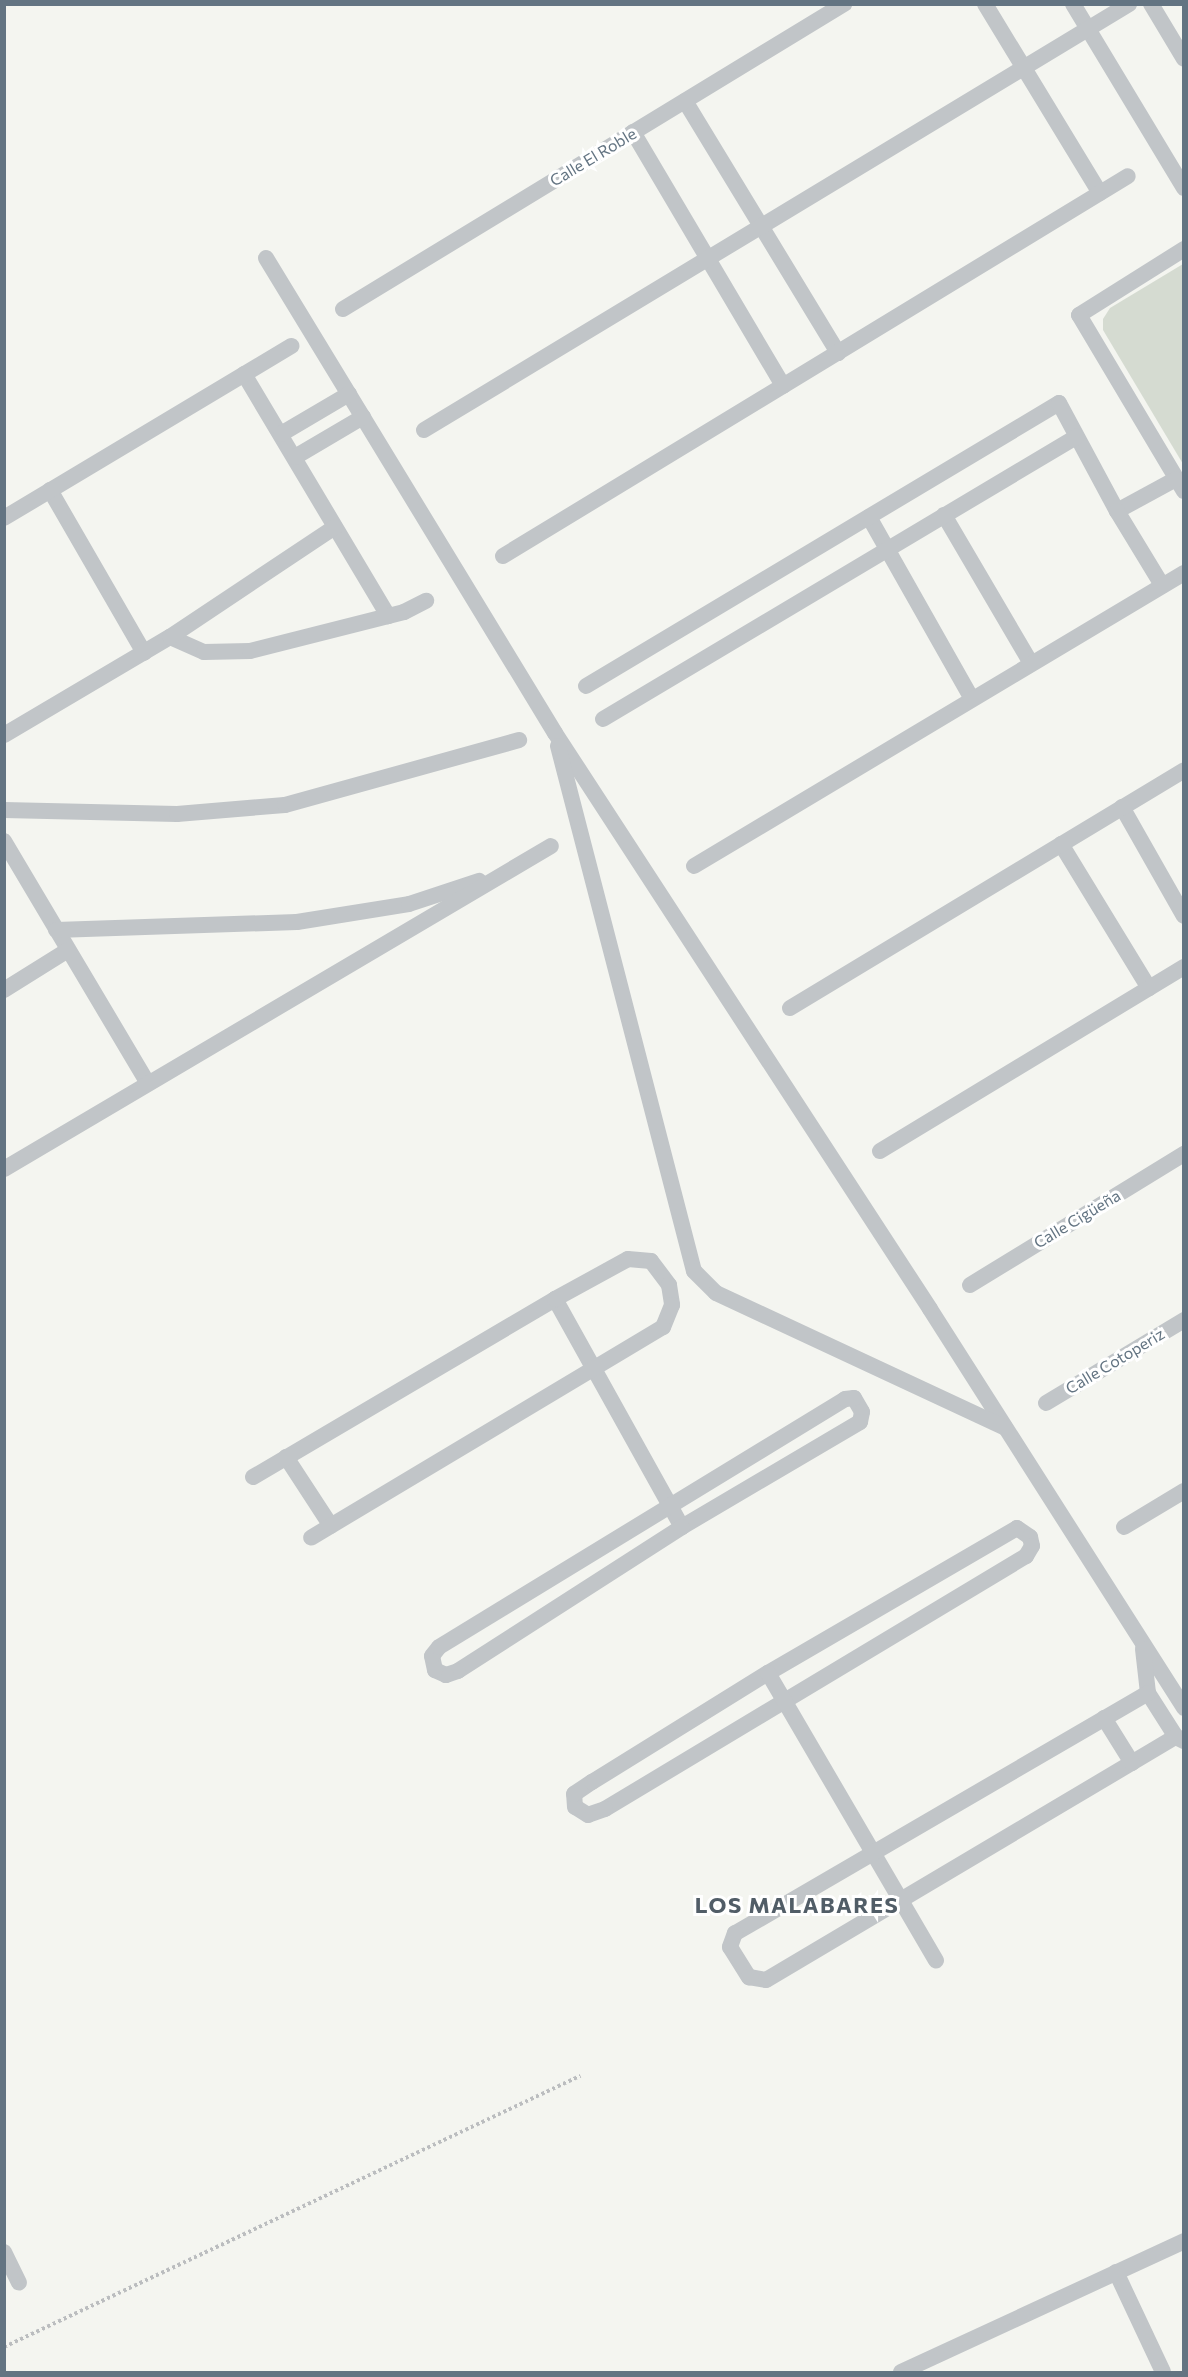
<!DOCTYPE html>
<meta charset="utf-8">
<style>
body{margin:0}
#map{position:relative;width:1188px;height:2377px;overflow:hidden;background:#f4f5f0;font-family:Commissioner,sans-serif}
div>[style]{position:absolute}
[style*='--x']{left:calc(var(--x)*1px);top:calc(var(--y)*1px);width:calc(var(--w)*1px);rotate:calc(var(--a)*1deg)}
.green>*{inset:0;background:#d5dbd1}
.path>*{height:4px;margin-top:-2px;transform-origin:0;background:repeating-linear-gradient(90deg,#bbbdbf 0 3px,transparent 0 6px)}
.minor>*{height:16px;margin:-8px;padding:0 8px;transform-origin:8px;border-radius:8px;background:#c1c5c8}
span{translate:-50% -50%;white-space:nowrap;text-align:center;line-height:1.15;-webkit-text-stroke:6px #fff;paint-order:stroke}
.street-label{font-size:16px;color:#637482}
.district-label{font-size:22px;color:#515d67;font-weight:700;letter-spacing:1.5px}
.frame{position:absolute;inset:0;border:6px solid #637482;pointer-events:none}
</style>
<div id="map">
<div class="green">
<div style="clip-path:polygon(1183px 264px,1183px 464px,1103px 330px,1103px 319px,1110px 308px)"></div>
</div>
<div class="path">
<div style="--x:4;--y:2347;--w:637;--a:-25.2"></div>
</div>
<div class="minor">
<div style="--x:985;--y:4;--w:221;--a:58.7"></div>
<div style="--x:1073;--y:4;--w:215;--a:58.9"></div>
<div style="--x:1151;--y:4;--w:64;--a:59"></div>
<div style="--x:685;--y:101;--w:295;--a:58.7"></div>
<div style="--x:633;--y:132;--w:295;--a:59.4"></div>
<div style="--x:1184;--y:249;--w:124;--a:147.8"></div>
<div style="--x:1079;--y:315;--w:205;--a:59.2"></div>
<div style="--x:266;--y:258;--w:556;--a:58.68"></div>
<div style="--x:555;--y:733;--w:687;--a:56.93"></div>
<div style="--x:930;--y:1309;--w:473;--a:57.5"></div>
<div style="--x:343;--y:309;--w:587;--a:-31.33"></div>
<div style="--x:244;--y:374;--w:282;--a:59.2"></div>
<div style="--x:424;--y:430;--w:824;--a:-31.14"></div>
<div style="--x:281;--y:434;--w:79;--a:-30.5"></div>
<div style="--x:295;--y:457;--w:79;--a:-30.5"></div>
<div style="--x:50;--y:490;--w:188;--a:60"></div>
<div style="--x:1117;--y:511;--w:67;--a:-28.5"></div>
<div style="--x:944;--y:515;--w:172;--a:59.6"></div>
<div style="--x:869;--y:517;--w:209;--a:60.5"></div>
<div style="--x:4;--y:518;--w:335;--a:-30.9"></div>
<div style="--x:503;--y:556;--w:731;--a:-31.3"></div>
<div style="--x:170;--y:637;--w:37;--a:24"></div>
<div style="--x:204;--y:652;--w:46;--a:-1.2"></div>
<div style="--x:250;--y:651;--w:159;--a:-14.2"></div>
<div style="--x:404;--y:612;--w:25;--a:-27"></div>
<div style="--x:586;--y:686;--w:551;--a:-30.89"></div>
<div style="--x:1059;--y:403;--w:123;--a:61.8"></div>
<div style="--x:1117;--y:511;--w:87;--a:58.7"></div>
<div style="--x:603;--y:719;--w:551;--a:-30.8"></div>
<div style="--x:4;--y:735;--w:193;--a:-30.6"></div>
<div style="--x:170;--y:637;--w:198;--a:-33.7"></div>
<div style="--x:558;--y:746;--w:542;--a:75.48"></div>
<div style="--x:694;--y:1271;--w:31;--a:45"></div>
<div style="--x:716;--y:1293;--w:319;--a:25"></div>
<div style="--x:1122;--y:807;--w:125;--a:60.4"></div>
<div style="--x:4;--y:810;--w:173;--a:1.3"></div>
<div style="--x:177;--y:814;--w:108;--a:-4.8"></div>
<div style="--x:285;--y:805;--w:243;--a:-15.5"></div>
<div style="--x:4;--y:841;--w:282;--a:59.3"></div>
<div style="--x:1061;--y:844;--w:169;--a:58.6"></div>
<div style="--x:694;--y:866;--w:571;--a:-30.88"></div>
<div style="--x:56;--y:930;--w:241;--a:-1.9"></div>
<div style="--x:297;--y:922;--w:113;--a:-9.1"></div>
<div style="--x:409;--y:904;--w:74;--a:-18.2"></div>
<div style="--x:4;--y:990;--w:75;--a:-32"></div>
<div style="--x:790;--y:1008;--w:460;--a:-31.1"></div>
<div style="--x:880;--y:1151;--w:355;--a:-31.2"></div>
<div style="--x:4;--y:1169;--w:635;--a:-30.56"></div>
<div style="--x:970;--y:1285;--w:251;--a:-31.5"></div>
<div style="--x:555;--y:1299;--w:261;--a:60.9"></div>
<div style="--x:854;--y:1398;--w:16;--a:60"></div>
<div style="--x:862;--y:1412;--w:10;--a:101"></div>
<div style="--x:860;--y:1422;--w:207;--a:149.5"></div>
<div style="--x:682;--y:1527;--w:266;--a:147.3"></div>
<div style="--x:458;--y:1671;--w:13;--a:162"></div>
<div style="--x:446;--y:1675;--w:12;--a:-156"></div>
<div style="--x:435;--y:1670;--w:14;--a:-102"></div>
<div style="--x:432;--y:1656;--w:11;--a:-52"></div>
<div style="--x:439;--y:1647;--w:476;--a:-31.4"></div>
<div style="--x:845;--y:1399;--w:9;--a:-6"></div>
<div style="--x:1046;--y:1403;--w:161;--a:-31"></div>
<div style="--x:286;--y:1457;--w:82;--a:56.9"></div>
<div style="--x:253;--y:1477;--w:351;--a:-30.5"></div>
<div style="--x:555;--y:1299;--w:83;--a:-28.7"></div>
<div style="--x:628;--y:1259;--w:23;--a:5"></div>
<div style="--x:651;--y:1261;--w:30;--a:53"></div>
<div style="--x:669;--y:1285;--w:20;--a:81"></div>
<div style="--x:672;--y:1305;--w:24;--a:112"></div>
<div style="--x:663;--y:1327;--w:410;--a:149.1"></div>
<div style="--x:1124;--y:1527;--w:70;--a:-31"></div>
<div style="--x:1017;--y:1528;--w:16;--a:35"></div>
<div style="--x:1030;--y:1537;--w:9;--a:77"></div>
<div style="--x:1032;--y:1546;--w:12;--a:121"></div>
<div style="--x:1026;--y:1556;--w:491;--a:149"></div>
<div style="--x:605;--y:1809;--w:18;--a:161"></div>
<div style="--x:588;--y:1815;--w:15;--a:-148"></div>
<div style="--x:575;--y:1807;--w:13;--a:-94"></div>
<div style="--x:574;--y:1794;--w:22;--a:-34"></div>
<div style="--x:592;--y:1782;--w:207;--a:-31.8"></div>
<div style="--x:768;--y:1673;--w:288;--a:-30.2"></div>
<div style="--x:1143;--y:1649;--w:44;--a:83.5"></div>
<div style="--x:1148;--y:1693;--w:52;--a:57.5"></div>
<div style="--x:1176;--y:1737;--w:9;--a:27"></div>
<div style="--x:768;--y:1673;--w:333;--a:59.7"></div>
<div style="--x:1148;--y:1693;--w:478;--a:149.8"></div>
<div style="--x:735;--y:1933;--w:15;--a:110"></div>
<div style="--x:730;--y:1947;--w:36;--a:58"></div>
<div style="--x:749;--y:1977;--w:17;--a:10"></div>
<div style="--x:766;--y:1980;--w:477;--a:-30.7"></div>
<div style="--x:1104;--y:1718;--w:53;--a:58.1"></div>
<div style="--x:4;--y:2252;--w:34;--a:64"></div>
<div style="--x:1116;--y:2272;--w:110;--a:64.8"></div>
<div style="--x:901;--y:2372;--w:312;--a:-24.8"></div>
</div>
<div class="street-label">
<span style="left:593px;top:157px;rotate:-31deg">Calle El Roble</span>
<span style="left:1077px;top:1219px;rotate:-31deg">Calle Cigüeña</span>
<span style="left:1115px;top:1361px;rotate:-31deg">Calle Cotoperiz</span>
</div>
<div class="district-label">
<span style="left:797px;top:1905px">LOS MALABARES</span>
</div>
<div class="frame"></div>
</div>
